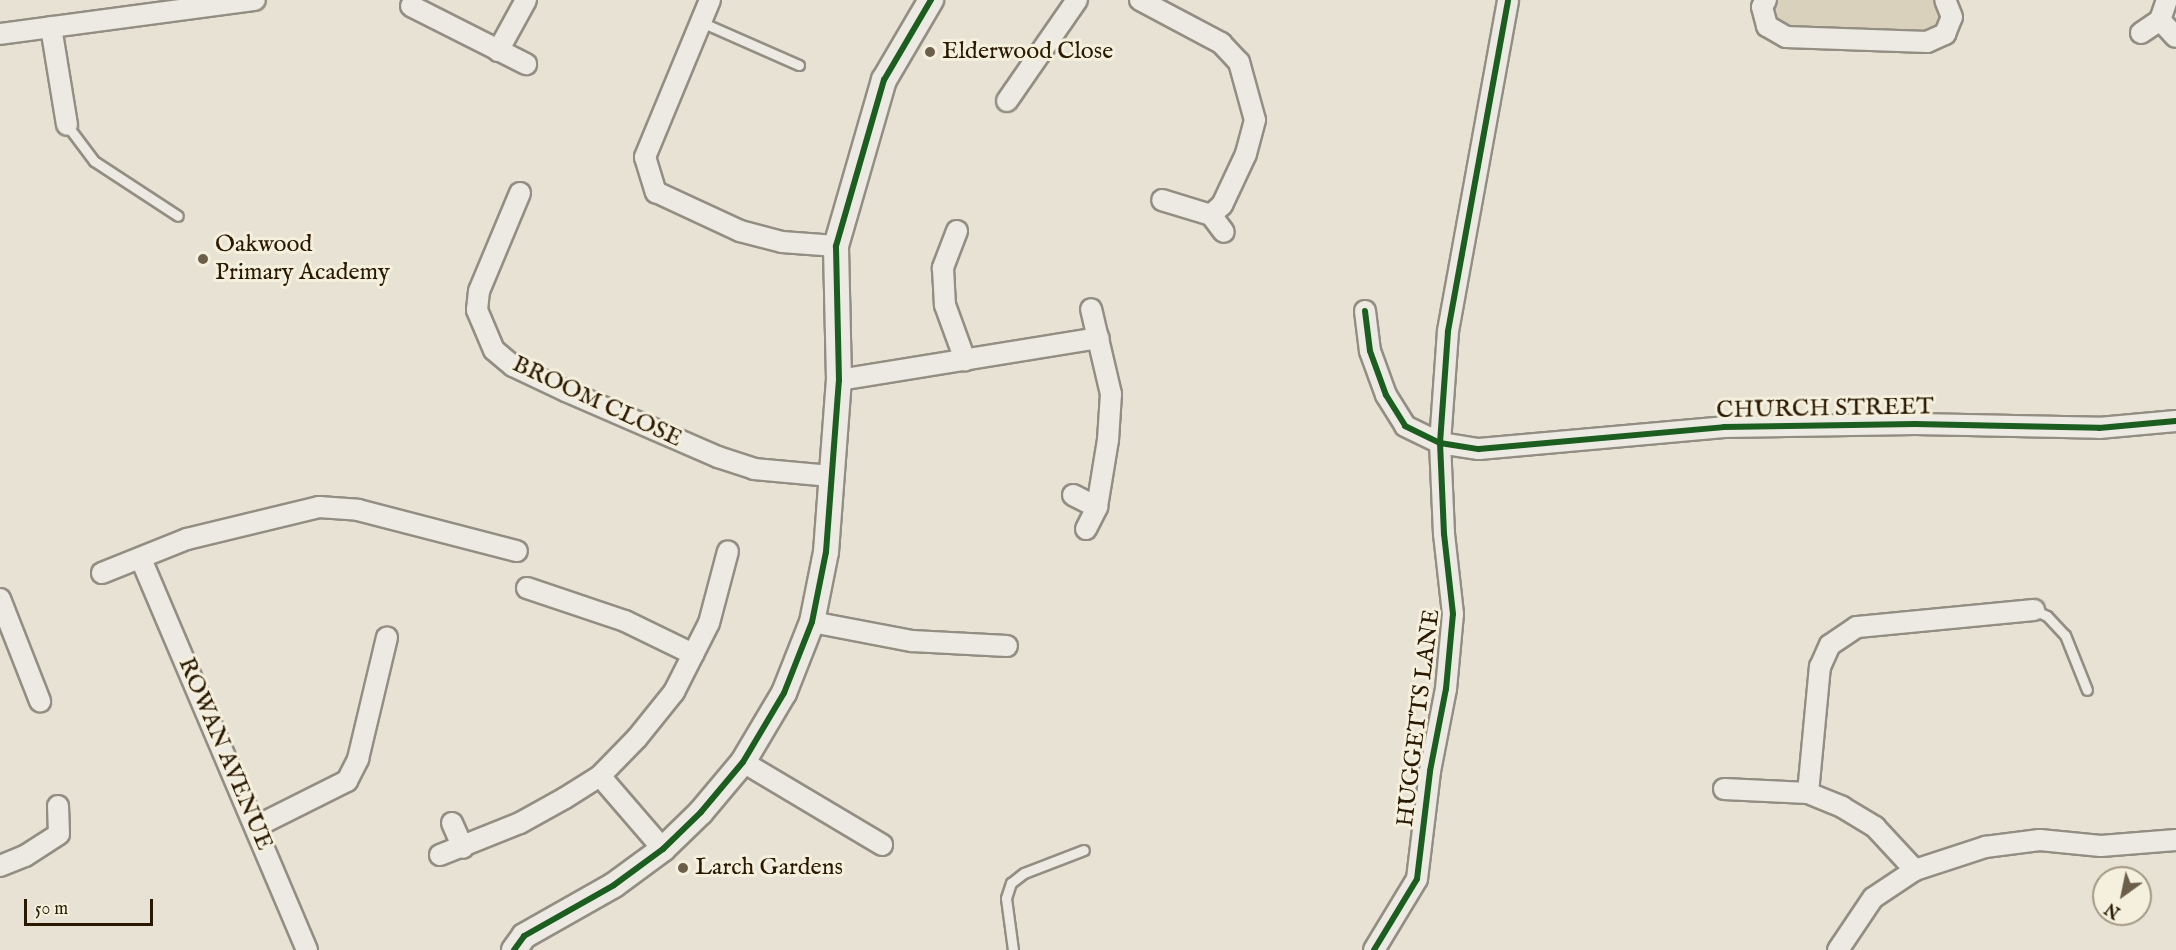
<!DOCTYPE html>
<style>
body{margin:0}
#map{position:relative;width:2176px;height:950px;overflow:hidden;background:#e7e2d3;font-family:"IM FELL English",serif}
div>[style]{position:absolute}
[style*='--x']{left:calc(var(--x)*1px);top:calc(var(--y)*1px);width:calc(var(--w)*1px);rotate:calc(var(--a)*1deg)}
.green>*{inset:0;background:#d9d1bc}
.roads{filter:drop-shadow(2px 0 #938e83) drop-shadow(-2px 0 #938e83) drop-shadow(0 2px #938e83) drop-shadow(0 -2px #938e83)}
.service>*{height:9px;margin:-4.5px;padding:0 4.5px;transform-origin:4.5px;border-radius:4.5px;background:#eceae2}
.minor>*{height:20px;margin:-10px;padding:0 10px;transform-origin:10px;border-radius:10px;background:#eceae2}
.tertiary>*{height:24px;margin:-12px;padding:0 12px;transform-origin:12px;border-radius:12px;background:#eceae2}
.cycleway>*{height:6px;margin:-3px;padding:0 3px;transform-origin:3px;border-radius:3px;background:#1b5e20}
.dots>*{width:16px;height:16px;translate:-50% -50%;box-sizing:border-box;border:3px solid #f5efdd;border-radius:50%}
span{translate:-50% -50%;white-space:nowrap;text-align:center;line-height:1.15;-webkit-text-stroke:6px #f5efdd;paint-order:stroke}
.poi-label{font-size:24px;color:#2a1901}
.left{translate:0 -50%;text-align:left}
.street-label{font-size:24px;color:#2a1901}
.north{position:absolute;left:2092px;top:866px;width:60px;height:60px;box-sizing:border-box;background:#f5efdd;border:2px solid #a49985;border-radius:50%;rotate:213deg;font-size:16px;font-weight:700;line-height:24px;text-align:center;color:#2a1901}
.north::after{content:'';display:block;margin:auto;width:21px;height:27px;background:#6c5f4a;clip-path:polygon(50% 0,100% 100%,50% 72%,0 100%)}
.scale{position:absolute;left:24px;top:899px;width:129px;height:27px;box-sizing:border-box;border:3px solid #2a1901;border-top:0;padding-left:8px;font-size:18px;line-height:21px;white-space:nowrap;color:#2a1901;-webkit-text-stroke:4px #f5efdd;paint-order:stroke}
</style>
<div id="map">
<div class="green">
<div style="clip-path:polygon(1766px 0,1945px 0,1952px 17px,1927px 42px,1767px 26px)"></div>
</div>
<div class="roads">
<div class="service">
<div style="--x:701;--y:22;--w:107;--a:23.7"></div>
<div style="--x:67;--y:125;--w:45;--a:53.1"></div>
<div style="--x:94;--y:161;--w:100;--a:33.2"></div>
<div style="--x:2034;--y:610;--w:14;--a:25"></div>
<div style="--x:2047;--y:616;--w:26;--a:47"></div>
<div style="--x:2065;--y:635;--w:59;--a:68.2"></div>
<div style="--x:1013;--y:950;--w:52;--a:-97.7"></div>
<div style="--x:1006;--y:898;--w:16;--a:-72"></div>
<div style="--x:1011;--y:883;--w:16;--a:-38"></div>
<div style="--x:1024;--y:873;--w:64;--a:-21"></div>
</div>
<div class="minor">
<div style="--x:710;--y:0;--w:170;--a:112.5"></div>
<div style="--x:645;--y:157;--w:37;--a:73"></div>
<div style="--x:656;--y:192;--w:93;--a:24.9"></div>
<div style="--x:740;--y:231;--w:43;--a:14.7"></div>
<div style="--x:782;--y:242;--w:54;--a:4.2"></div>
<div style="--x:1140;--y:0;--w:92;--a:28"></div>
<div style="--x:1221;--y:43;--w:26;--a:47"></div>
<div style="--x:1239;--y:62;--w:60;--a:74.6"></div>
<div style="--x:1255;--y:120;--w:35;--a:105"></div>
<div style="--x:1246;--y:154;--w:56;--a:115.2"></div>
<div style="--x:1222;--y:205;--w:15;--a:138"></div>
<div style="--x:1211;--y:215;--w:51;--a:-163"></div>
<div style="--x:1766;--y:0;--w:8;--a:120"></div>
<div style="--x:1762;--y:7;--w:20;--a:75"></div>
<div style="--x:1767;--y:26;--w:22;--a:30"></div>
<div style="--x:1786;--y:37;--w:141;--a:2"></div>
<div style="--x:1927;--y:42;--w:20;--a:-24"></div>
<div style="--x:1945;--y:34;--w:18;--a:-68"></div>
<div style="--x:1952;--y:17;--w:18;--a:-112"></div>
<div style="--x:411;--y:6;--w:129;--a:26.8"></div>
<div style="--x:2160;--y:20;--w:23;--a:47"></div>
<div style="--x:51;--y:27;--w:99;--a:80.7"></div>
<div style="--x:2141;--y:33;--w:23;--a:-34"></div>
<div style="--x:2160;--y:20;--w:21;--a:-71"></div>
<div style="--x:0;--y:34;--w:257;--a:-7.6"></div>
<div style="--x:498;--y:51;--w:58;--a:-61.2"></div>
<div style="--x:1007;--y:101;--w:123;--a:-55.3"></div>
<div style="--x:520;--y:193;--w:106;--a:112.7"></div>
<div style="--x:479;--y:291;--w:19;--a:96"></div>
<div style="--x:477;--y:310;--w:43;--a:67"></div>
<div style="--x:494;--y:350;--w:25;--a:40"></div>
<div style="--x:513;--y:366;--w:59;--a:25.3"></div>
<div style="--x:566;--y:391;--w:166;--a:23.5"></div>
<div style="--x:718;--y:457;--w:38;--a:18"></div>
<div style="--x:754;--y:469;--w:77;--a:5.2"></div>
<div style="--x:1211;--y:215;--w:21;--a:53"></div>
<div style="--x:957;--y:231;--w:40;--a:111"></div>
<div style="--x:943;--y:268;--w:37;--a:87"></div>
<div style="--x:945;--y:305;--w:59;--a:70"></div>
<div style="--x:1365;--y:311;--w:40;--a:82.9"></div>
<div style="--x:1370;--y:351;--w:47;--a:70"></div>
<div style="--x:1386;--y:395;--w:36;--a:58"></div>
<div style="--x:1405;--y:426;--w:39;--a:26"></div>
<div style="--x:1440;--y:443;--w:39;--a:9"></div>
<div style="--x:1479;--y:449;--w:246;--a:-5.1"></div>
<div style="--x:1724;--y:427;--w:191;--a:-0.9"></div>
<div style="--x:1915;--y:424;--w:184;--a:1.2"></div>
<div style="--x:2099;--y:428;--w:77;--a:-5.2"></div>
<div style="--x:839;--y:380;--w:263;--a:-9.2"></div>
<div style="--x:1073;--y:495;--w:27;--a:27"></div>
<div style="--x:1086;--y:529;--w:25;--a:-63"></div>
<div style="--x:1097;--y:507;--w:68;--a:-80.7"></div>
<div style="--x:1108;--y:440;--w:46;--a:-86.3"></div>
<div style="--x:1111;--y:394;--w:87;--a:-103.2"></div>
<div style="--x:141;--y:559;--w:425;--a:67"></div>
<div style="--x:102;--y:573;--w:92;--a:-21.8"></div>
<div style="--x:187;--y:539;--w:136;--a:-13.6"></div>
<div style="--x:319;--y:507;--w:39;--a:4"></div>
<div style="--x:358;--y:510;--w:164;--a:14.5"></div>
<div style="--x:527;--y:588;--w:103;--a:18.6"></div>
<div style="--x:625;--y:621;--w:76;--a:25.9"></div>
<div style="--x:0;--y:599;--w:110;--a:68.6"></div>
<div style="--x:812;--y:622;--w:102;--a:10.8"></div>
<div style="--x:912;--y:641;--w:95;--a:3"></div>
<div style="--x:743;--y:762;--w:162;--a:30.8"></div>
<div style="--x:600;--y:776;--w:96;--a:49.2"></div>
<div style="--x:1724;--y:789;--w:84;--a:2.7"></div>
<div style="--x:1808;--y:793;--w:37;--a:22"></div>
<div style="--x:1842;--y:807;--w:39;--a:31"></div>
<div style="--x:1875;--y:827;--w:59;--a:47.1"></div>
<div style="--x:1808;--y:793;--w:127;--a:-84.6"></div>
<div style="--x:1820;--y:667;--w:24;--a:-66"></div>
<div style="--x:1830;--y:645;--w:32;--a:-34"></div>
<div style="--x:1857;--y:627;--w:178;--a:-5.5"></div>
<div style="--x:452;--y:823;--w:27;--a:66"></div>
<div style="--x:257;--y:826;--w:101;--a:-26.6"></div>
<div style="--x:347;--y:781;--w:25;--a:-63"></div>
<div style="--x:358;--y:759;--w:125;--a:-76.6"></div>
<div style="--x:440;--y:855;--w:86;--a:-21.8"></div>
<div style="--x:520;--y:823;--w:51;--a:-29.1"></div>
<div style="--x:565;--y:798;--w:41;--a:-32.2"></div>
<div style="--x:600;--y:776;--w:53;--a:-45.8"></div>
<div style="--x:637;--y:738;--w:59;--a:-51.2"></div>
<div style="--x:674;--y:692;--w:77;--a:-63.1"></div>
<div style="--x:709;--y:623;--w:74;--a:-75.2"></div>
<div style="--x:0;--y:866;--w:27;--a:-22"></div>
<div style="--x:25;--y:856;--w:40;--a:-32.9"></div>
<div style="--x:59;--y:834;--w:28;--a:-92"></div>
<div style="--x:1374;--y:950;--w:83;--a:-58.8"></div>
<div style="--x:1417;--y:879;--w:109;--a:-83.1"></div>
<div style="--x:1430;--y:771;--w:84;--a:-79"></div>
<div style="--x:1446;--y:689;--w:75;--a:-84.7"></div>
<div style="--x:1453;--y:614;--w:81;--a:-96.4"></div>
<div style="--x:1444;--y:534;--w:91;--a:-92.5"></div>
<div style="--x:1440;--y:443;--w:112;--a:-85.9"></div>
<div style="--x:1448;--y:331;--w:336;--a:-79.7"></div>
<div style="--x:1838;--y:950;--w:63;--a:-56.1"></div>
<div style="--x:1873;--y:898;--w:50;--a:-33.7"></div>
<div style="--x:1915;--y:870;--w:74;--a:-18.2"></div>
<div style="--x:1985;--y:847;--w:55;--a:-7.3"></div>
<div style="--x:2040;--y:840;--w:61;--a:5.6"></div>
<div style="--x:2101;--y:846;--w:75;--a:-4.6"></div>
</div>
<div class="tertiary">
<div style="--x:514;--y:950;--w:17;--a:-54"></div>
<div style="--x:524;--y:936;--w:103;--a:-29.5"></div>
<div style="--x:614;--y:885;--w:61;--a:-36.3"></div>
<div style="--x:663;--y:849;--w:53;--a:-44.2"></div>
<div style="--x:701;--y:812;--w:65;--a:-50"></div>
<div style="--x:743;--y:762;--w:80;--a:-59.3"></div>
<div style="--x:784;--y:693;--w:76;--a:-68.5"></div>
<div style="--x:812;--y:622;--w:71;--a:-78.7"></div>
<div style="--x:826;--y:552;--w:172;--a:-85.7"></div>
<div style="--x:839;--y:380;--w:134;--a:-91.3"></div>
<div style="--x:836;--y:246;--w:173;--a:-73.9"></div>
<div style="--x:884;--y:80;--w:93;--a:-59.6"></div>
</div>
</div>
<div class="cycleway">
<div style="--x:1365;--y:311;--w:40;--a:82.9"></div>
<div style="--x:1370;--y:351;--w:47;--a:70"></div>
<div style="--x:1386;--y:395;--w:36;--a:58"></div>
<div style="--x:1405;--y:426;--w:39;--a:26"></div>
<div style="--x:1440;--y:443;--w:39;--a:9"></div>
<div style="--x:1479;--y:449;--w:246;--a:-5.1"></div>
<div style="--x:1724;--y:427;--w:191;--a:-0.9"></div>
<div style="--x:1915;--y:424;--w:184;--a:1.2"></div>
<div style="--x:2099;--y:428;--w:77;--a:-5.2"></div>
<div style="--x:514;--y:950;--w:17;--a:-54"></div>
<div style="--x:524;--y:936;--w:103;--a:-29.5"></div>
<div style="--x:614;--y:885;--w:61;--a:-36.3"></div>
<div style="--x:663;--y:849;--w:53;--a:-44.2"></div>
<div style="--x:701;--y:812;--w:65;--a:-50"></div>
<div style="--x:743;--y:762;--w:80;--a:-59.3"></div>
<div style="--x:784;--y:693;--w:76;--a:-68.5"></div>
<div style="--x:812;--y:622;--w:71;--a:-78.7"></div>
<div style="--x:826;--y:552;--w:172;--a:-85.7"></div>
<div style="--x:839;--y:380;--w:134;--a:-91.3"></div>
<div style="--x:836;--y:246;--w:173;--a:-73.9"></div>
<div style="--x:884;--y:80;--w:93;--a:-59.6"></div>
<div style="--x:1374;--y:950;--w:83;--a:-58.8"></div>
<div style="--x:1417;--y:879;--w:109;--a:-83.1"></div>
<div style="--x:1430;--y:771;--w:84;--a:-79"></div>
<div style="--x:1446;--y:689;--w:75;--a:-84.7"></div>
<div style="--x:1453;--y:614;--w:81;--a:-96.4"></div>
<div style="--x:1444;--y:534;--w:91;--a:-92.5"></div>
<div style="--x:1440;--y:443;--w:112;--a:-85.9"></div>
<div style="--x:1448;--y:331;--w:336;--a:-79.7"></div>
</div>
<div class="dots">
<div style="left:930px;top:52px;background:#6c5f4a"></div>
<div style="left:203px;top:259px;background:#6c5f4a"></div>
<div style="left:683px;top:868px;background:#6c5f4a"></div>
</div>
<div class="poi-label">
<span class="left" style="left:942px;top:52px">Elderwood Close</span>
<span class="left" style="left:215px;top:259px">Oakwood<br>Primary Academy</span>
<span class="left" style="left:695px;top:868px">Larch Gardens</span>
</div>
<div class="street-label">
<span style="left:597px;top:402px;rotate:25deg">BROOM CLOSE</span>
<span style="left:1825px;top:409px;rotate:-1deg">CHURCH STREET</span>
<span style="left:1419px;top:718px;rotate:-83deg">HUGGETTS LANE</span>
<span style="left:225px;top:754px;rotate:67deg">ROWAN AVENUE</span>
</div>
<div class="north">N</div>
<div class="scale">50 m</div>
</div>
